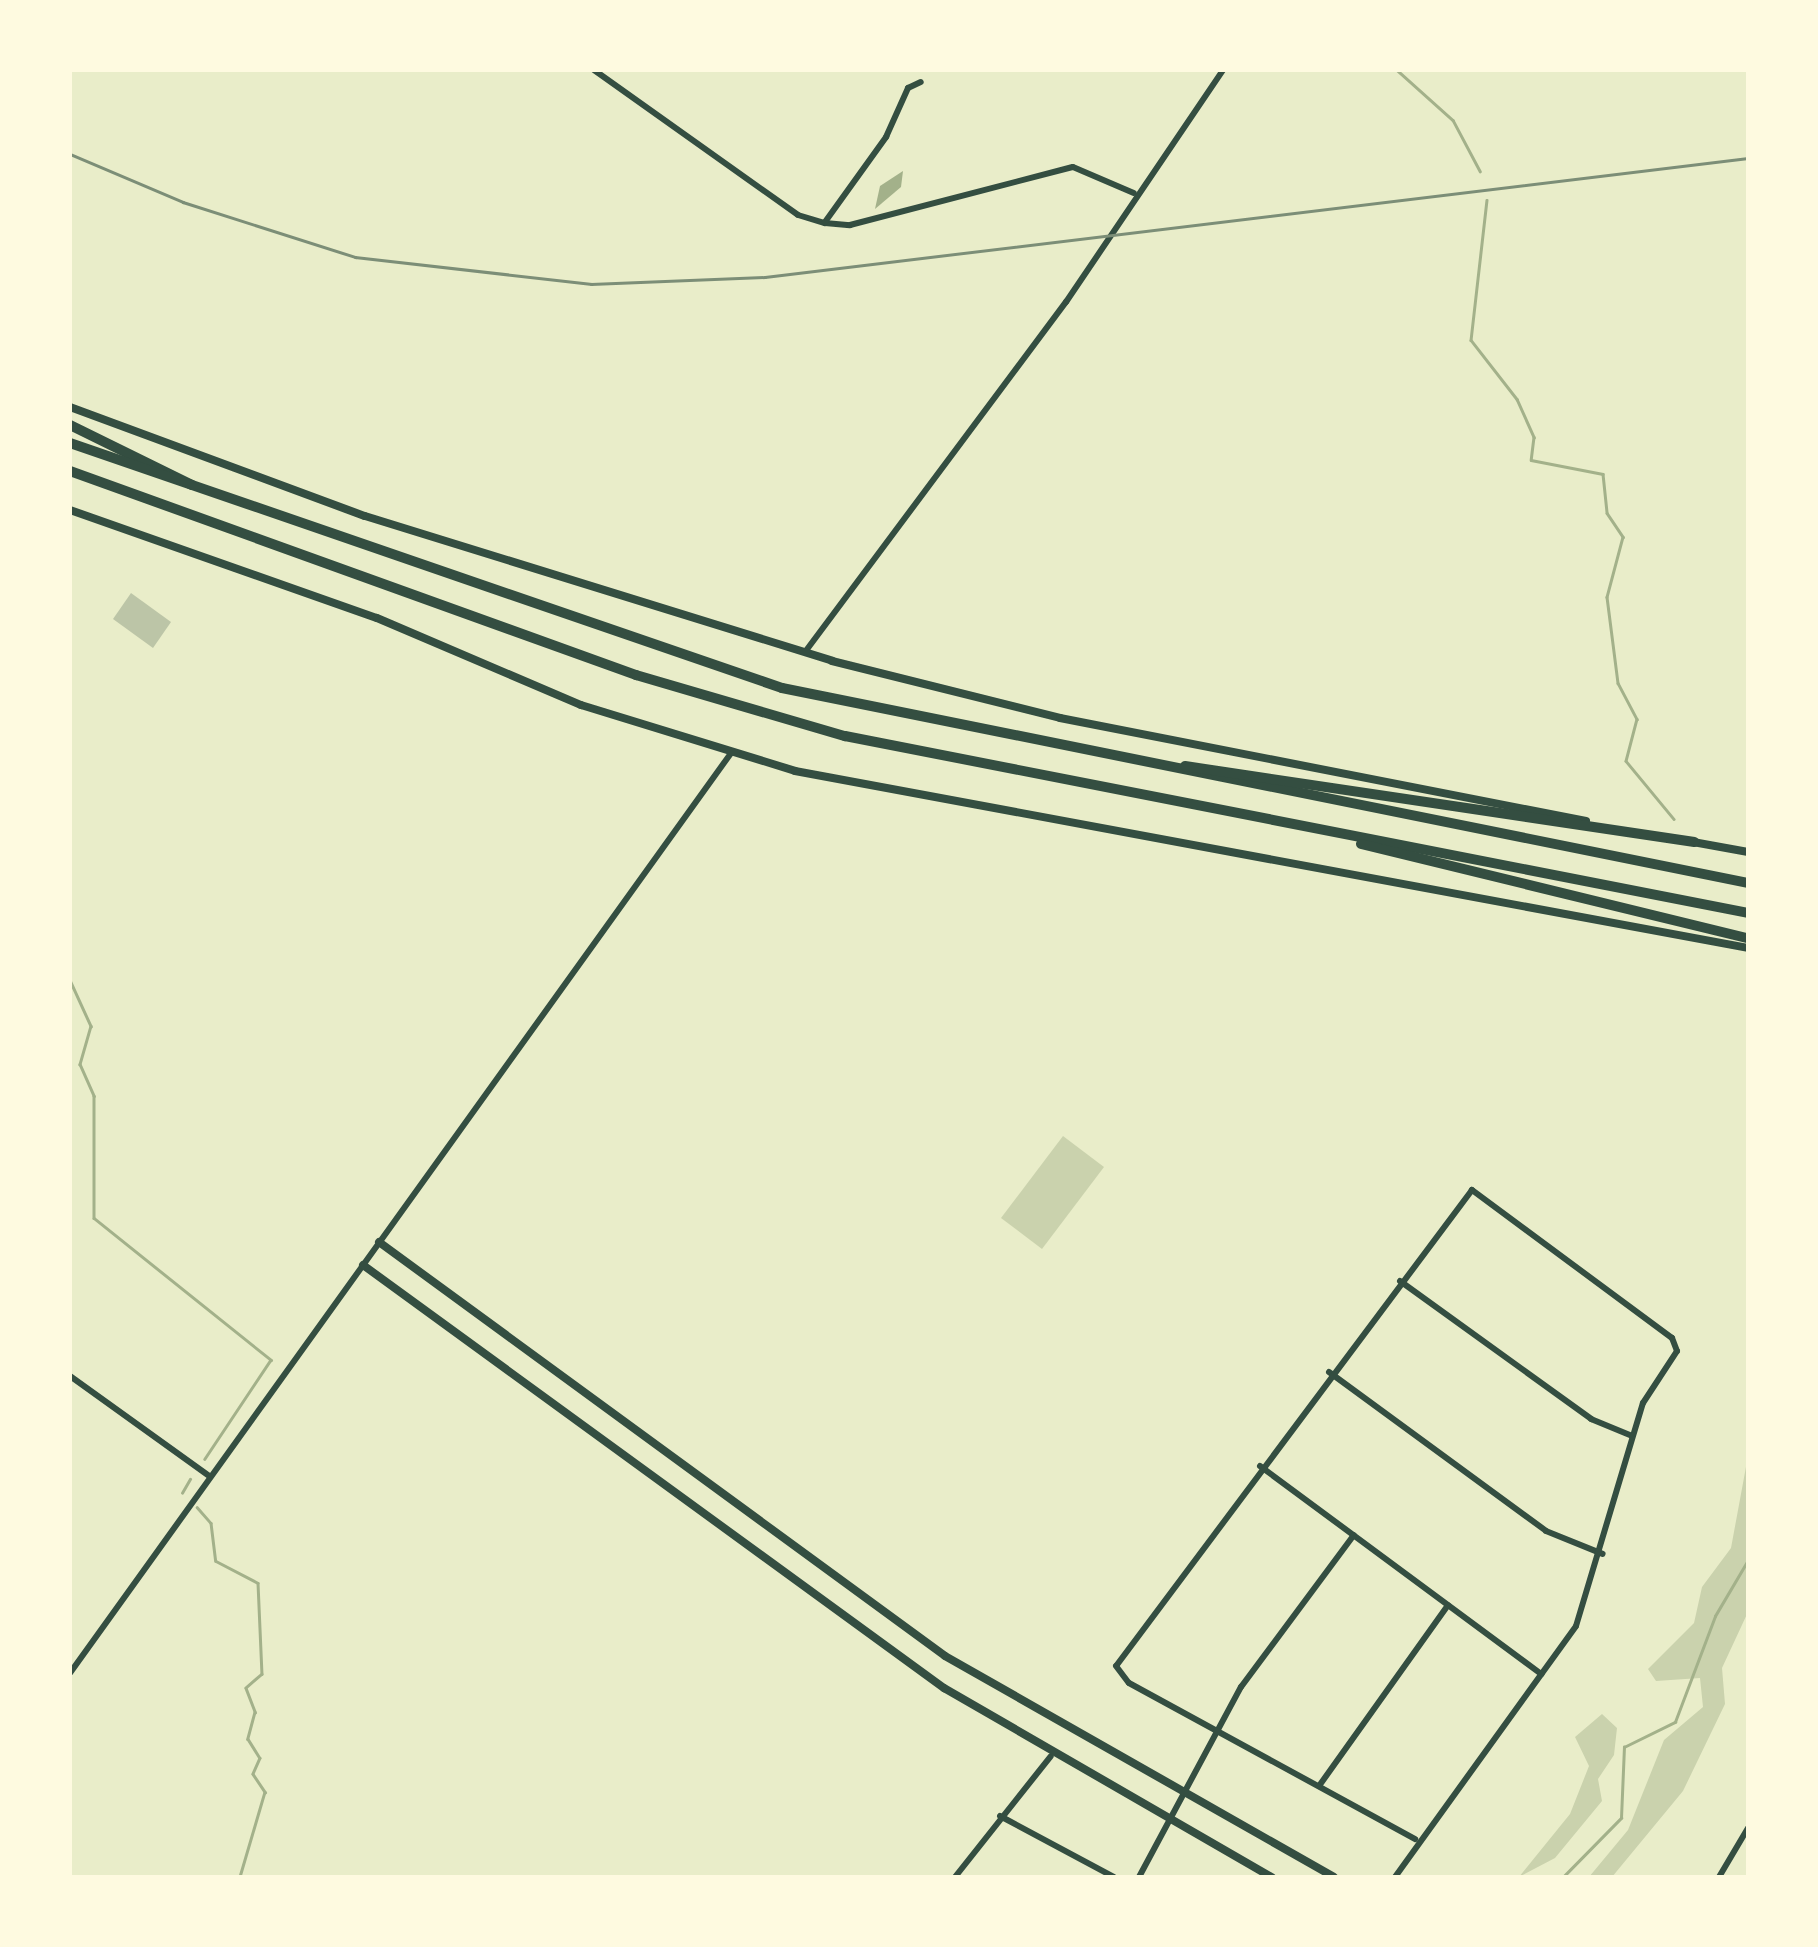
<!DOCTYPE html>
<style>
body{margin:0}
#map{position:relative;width:1818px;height:1947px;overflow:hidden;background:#e9edc9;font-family:Inter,sans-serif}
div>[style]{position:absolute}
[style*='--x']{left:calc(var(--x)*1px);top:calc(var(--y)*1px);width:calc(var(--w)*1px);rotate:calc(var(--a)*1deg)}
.green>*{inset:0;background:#cad2ad}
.water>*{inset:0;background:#a3b18a}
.stream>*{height:2.5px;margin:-1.25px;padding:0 1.25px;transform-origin:1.25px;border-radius:1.25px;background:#a3b18a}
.building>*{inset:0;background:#bcc5a7}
.minor>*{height:6px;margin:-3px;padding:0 3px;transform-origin:3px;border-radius:3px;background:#344e41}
.tertiary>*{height:8px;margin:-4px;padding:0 4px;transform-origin:4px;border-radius:4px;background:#344e41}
.secondary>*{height:8px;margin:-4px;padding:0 4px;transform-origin:4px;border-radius:4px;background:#344e41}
.motorway>*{height:10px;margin:-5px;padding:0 5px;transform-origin:5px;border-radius:5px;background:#344e41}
.rail>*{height:2.5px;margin:-1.25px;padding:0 1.25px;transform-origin:1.25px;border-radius:1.25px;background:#7c8e77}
span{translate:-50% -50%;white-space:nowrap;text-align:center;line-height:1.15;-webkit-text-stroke:9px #fefae0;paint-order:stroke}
.frame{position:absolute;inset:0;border:72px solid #fefae0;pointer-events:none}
</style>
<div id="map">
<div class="green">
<div style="clip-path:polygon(1063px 1136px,1104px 1167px,1042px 1249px,1001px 1218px)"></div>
<div style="clip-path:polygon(1748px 1456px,1748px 1612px,1722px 1668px,1725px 1704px,1683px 1791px,1612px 1877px,1589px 1877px,1628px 1830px,1664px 1740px,1703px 1707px,1700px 1678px,1656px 1681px,1648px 1669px,1694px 1623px,1702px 1587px,1731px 1548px)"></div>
<div style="clip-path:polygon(1602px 1714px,1617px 1728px,1614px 1755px,1598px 1779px,1602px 1801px,1555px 1858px,1519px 1877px,1570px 1814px,1589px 1766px,1575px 1737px)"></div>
</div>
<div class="water">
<div style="clip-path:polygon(903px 171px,901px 187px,875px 209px,880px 186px)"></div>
</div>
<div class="stream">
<div style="--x:1397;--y:70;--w:75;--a:41.8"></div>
<div style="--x:1453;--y:120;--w:58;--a:62.1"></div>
<div style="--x:1487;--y:200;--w:141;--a:96.5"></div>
<div style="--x:1471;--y:340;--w:75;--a:52.1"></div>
<div style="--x:1517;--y:399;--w:42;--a:65.9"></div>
<div style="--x:1534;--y:437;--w:23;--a:97"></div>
<div style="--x:1531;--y:460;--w:73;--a:11"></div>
<div style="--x:1603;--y:474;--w:39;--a:84"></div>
<div style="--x:1607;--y:513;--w:29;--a:56"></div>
<div style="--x:1623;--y:537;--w:62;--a:104.9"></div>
<div style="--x:1607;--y:597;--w:87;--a:82.7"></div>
<div style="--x:1618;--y:683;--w:41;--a:62.2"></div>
<div style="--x:1637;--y:719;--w:43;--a:104.7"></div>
<div style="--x:1626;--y:761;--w:75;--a:50.4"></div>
<div style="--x:70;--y:980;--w:51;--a:65.5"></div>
<div style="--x:91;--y:1026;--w:40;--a:106"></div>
<div style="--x:80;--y:1064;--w:35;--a:66"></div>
<div style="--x:94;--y:1096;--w:122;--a:90"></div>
<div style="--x:94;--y:1218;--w:227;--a:38.7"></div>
<div style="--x:271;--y:1360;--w:119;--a:123.7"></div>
<div style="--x:182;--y:1493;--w:16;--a:-60"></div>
<div style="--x:197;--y:1507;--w:21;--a:49"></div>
<div style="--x:211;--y:1523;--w:38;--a:83"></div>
<div style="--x:216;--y:1561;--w:47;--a:27.6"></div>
<div style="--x:258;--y:1583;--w:91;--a:87.5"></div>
<div style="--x:262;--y:1674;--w:21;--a:139"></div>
<div style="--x:246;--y:1688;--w:26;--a:69"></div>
<div style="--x:255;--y:1712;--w:28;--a:105"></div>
<div style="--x:248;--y:1739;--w:22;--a:58"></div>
<div style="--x:260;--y:1758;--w:17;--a:114"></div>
<div style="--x:253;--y:1774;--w:22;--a:56"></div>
<div style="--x:265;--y:1792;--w:89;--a:106.4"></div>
<div style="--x:1563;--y:1877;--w:83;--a:-45.5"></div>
<div style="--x:1621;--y:1818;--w:71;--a:-87.6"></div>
<div style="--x:1624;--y:1747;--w:57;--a:-26.1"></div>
<div style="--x:1675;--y:1722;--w:113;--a:-69.3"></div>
<div style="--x:1715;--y:1616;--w:65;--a:-59.5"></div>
</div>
<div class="building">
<div style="clip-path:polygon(131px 593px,171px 622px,153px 648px,113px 619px)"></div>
</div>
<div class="minor">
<div style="--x:594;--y:70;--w:250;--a:35.4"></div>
<div style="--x:798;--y:215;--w:28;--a:17"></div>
<div style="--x:825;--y:223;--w:25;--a:5"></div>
<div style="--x:850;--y:225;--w:230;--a:-14.6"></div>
<div style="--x:1073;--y:167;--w:66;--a:23.1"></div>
<div style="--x:825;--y:222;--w:105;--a:-54.3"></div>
<div style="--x:886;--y:137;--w:54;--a:-65.8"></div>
<div style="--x:908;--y:88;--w:14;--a:-25"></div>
<div style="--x:805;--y:652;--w:437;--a:-53.3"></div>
<div style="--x:1066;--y:302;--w:280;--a:-55.9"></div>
<div style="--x:1400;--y:1281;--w:236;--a:35.8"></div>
<div style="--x:1591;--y:1419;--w:44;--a:22.5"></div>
<div style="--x:1329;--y:1372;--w:269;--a:36.2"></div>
<div style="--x:1546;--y:1531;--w:61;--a:22"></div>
<div style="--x:70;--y:1376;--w:171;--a:35.7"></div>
<div style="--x:1260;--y:1466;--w:350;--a:36.5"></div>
<div style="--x:70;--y:1673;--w:1133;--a:-54.3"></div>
<div style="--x:1319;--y:1786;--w:222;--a:-54.5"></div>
<div style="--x:1000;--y:1816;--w:129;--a:28.2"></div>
<div style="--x:955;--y:1877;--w:154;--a:-51.6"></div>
<div style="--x:1139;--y:1877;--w:216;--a:-61.8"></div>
<div style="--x:1241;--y:1687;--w:189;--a:-53.4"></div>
<div style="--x:1395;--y:1877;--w:309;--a:-54.2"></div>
<div style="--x:1576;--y:1626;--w:233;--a:-73.3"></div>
<div style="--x:1643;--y:1403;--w:62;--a:-56.8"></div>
<div style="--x:1677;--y:1351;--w:14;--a:-111"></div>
<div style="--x:1672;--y:1338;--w:249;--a:-143.5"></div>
<div style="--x:1472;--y:1190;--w:594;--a:126.79"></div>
<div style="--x:1116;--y:1666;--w:21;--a:53"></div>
<div style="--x:1129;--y:1683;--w:326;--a:28.6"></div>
<div style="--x:1719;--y:1877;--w:57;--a:-59.4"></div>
</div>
<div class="tertiary">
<div style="--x:379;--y:1242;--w:701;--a:36.18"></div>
<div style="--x:945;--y:1656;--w:447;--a:29.6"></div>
<div style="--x:363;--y:1265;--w:719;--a:36.06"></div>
<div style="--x:944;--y:1688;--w:379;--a:30"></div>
</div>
<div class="secondary">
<div style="--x:70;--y:407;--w:314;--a:20.3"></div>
<div style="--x:365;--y:516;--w:489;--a:17.2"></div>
<div style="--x:832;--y:661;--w:235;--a:14"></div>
<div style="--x:1060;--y:718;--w:536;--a:11.08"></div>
<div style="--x:70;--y:510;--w:325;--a:19.4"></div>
<div style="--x:377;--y:618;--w:222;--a:23.1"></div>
<div style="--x:581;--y:705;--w:224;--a:17.1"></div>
<div style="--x:795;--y:771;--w:969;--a:10.52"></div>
<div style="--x:1693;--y:842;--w:56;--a:10.3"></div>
</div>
<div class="motorway">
<div style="--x:70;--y:425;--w:136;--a:26.2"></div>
<div style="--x:70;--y:443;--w:753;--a:18.99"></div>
<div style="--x:782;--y:688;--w:985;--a:11.41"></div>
<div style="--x:70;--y:471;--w:602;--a:19.82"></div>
<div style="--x:636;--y:675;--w:218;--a:16.3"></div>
<div style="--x:845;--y:736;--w:920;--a:11.09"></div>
<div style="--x:1185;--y:766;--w:515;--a:8.49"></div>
<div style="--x:1361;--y:844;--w:398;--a:13.7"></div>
</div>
<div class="rail">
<div style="--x:70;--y:154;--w:123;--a:23"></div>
<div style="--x:183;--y:202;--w:181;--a:17.7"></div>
<div style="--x:355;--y:257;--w:238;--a:6.5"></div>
<div style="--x:591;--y:284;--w:174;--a:-2.3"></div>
<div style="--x:765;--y:277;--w:990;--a:-6.9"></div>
</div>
<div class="frame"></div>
</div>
